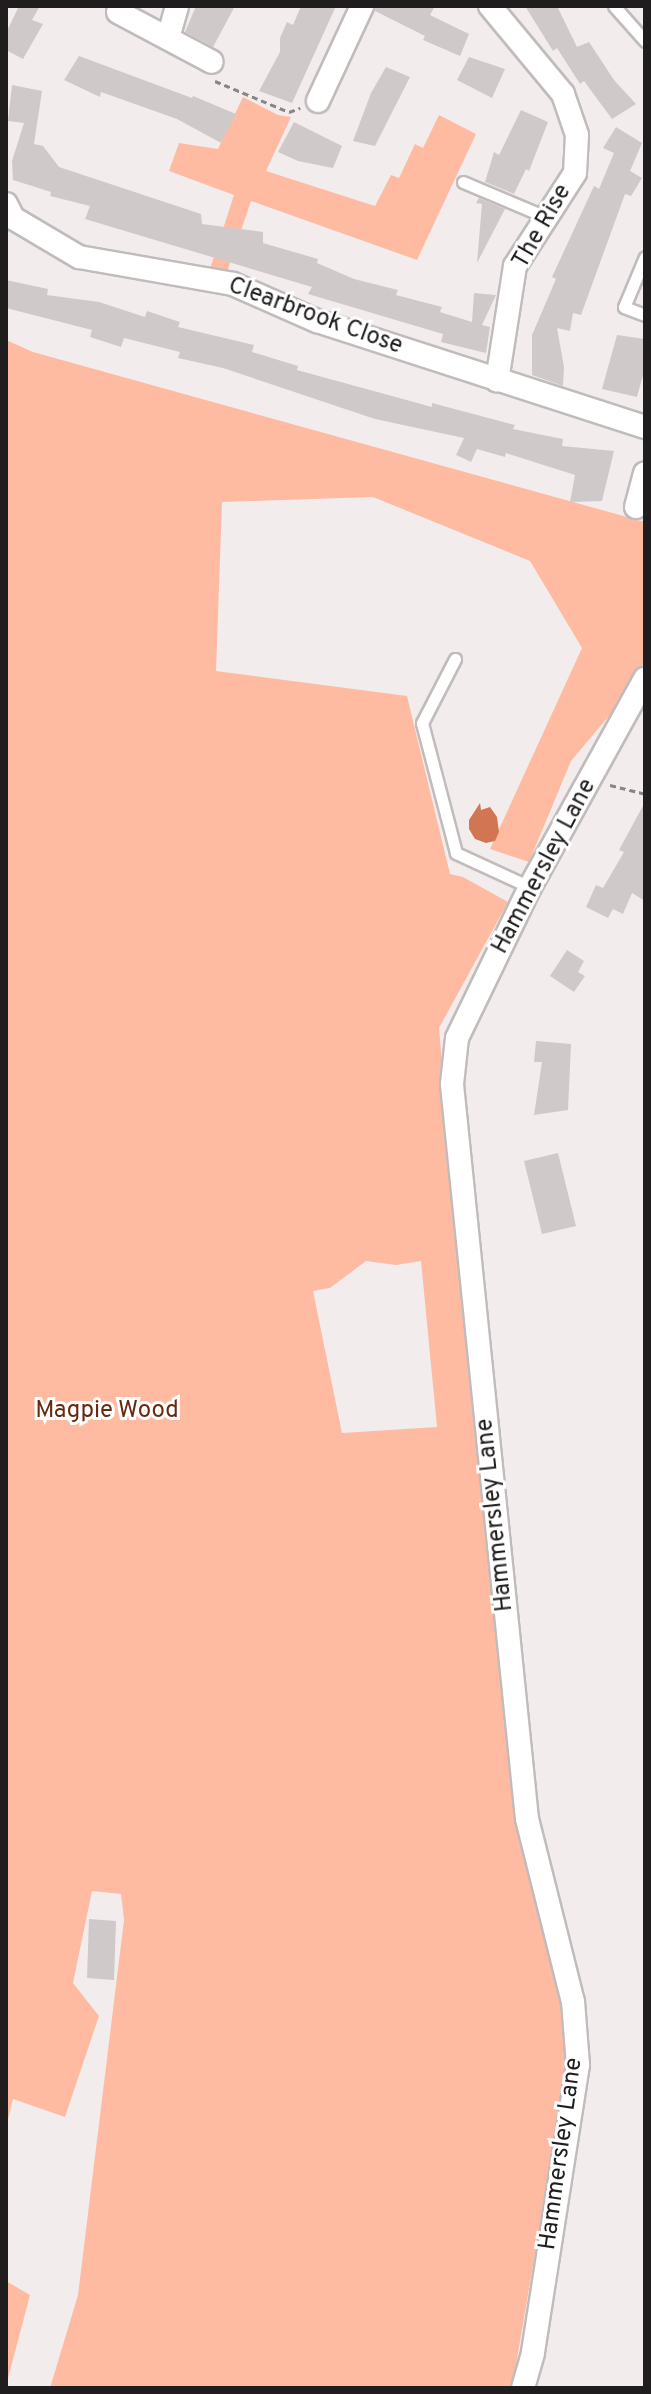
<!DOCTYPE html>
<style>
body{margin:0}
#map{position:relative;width:651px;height:2394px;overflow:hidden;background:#f2edec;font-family:Overpass,sans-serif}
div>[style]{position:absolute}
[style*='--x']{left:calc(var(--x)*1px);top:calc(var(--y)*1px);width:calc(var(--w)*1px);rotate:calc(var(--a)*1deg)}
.green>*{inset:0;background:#febba2}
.water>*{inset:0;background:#d27552}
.building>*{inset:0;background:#cfcac9}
.path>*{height:3px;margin-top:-1.5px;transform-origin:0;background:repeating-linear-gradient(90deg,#888584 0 6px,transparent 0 10px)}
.roads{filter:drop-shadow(2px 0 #c1bcbb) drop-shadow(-2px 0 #c1bcbb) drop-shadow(0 2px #c1bcbb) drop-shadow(0 -2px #c1bcbb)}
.lane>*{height:11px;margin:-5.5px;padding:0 5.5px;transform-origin:5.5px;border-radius:5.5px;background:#fff}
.street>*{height:22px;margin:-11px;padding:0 11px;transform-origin:11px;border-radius:11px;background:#fff}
span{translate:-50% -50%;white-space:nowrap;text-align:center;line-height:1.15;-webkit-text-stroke:6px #fff;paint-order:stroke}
.street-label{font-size:24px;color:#1f1d1d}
.park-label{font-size:24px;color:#662a11}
.frame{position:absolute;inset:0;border:8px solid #1f1d1d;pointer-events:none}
</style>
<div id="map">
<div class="green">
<div style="clip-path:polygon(243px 97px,278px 115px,291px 117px,266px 171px,375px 206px,391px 175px,399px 178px,415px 144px,423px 148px,439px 115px,476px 134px,417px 260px,251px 201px,225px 278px,209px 272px,234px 195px,169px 171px,179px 143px,218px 149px)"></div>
<div style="clip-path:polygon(evenodd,6px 340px,33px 352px,645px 522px,645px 661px,619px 704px,571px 761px,529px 862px,490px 849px,582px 648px,530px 561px,373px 497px,222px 502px,216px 671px,407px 696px,450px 874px,463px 877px,508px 902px,439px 1028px,465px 1331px,516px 1817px,561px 2007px,567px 2067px,512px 2388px,50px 2388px,78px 2295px,124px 1920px,121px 1894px,92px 1891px,73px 1983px,99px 2016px,65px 2117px,13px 2099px,6px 2128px,6px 340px,366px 1261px,396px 1265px,421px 1261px,437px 1427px,342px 1433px,313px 1291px,330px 1288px,366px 1261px)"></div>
<div style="clip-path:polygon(6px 2281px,30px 2295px,6px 2386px)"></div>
</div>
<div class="water">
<div style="clip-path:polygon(480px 803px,481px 810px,490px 807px,497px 817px,499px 832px,495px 841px,486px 843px,475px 839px,469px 829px,469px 820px)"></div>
</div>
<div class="building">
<div style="clip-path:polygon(19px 6px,40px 6px,32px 20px,43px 24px,23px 59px,6px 50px,6px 33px)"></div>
<div style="clip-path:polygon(196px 6px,235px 6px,213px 47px,185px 32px)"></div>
<div style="clip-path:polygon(301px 6px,336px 6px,292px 103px,259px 91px,280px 52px,280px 38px,287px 22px,293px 25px)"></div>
<div style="clip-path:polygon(376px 6px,435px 6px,430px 15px,469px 34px,460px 56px,423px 40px,425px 36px,375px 11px)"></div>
<div style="clip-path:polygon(525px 6px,557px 6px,577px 47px,589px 42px,614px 80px,636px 104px,612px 119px,584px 81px,580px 84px,557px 48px,553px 51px)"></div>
<div style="clip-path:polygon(79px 56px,192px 98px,193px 96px,236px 114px,221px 143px,177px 119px,101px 92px,100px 97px,64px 80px)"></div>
<div style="clip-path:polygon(469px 57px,505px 69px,492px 98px,457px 80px)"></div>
<div style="clip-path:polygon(386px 67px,410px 77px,375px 146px,353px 141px,371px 93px)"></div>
<div style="clip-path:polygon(12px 85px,42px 91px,34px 144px,43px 146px,59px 167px,201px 214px,202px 224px,263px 232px,263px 243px,318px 259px,317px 263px,354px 279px,398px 290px,396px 295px,442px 307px,440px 312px,472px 322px,474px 293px,496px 295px,482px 325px,490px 327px,486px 353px,441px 342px,443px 334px,308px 294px,312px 287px,85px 219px,90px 206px,50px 196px,51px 192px,13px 180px,12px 161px,24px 123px,8px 121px)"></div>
<div style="clip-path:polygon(521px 110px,548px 122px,529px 171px,526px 169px,514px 194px,485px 182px,494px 152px,499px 155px)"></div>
<div style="clip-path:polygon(294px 122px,342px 146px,333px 168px,298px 161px,278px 152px)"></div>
<div style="clip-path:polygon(616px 127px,642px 143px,630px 171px,642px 178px,631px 196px,625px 194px,581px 315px,573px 313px,570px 331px,557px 328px,564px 367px,563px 386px,532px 375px,532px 335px,556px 279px,552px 277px,594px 186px,599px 189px,614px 153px,603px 148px)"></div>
<div style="clip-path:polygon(479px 198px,505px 209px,477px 263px,482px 204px,476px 203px)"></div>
<div style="clip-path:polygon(6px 280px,48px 289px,47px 295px,99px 302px,145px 317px,147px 311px,180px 322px,178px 327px,254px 345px,252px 352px,298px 366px,297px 370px,432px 407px,432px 403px,515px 425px,513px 429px,563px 439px,562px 446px,614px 451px,602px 501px,570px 502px,575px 475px,506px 453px,505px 457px,477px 449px,471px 462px,456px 455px,464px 438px,375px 419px,223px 368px,178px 358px,180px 352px,124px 338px,121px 347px,90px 337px,92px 330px,6px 308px)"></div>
<div style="clip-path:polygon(617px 335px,645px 339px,645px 368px,637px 397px,602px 389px)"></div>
<div style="clip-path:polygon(645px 802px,645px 901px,632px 893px,623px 914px,613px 909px,608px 918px,586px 907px,596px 885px,603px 888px,624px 852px,619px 850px)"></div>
<div style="clip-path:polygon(567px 950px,584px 961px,578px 972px,585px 976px,574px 992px,550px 976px)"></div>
<div style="clip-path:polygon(536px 1041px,571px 1044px,568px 1110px,534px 1115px,542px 1062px,534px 1062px)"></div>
<div style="clip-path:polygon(558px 1153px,576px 1226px,542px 1234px,524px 1161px)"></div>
<div style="clip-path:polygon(89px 1919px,116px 1921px,114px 1980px,87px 1978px)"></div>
</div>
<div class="path">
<div style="--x:215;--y:81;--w:80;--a:22.7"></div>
<div style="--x:289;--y:112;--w:12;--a:-20"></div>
<div style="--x:610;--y:785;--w:36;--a:14"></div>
</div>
<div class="roads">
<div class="lane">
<div style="--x:614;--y:6;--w:47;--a:48.5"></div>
<div style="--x:463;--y:182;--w:90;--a:22.9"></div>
<div style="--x:645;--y:257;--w:54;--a:112.8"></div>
<div style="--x:624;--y:307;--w:22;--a:21"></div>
<div style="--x:455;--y:659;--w:72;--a:117.3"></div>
<div style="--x:422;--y:723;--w:134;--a:75.3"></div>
<div style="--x:456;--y:853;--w:81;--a:24.7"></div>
</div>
<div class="street">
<div style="--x:490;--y:6;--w:114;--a:50.3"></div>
<div style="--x:563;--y:94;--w:43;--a:71.1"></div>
<div style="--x:577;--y:135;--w:38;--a:93"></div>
<div style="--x:575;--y:173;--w:111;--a:122.8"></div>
<div style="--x:515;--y:266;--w:116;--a:98.9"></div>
<div style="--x:118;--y:12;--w:106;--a:28"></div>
<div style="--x:168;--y:38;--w:33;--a:-74"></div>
<div style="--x:318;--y:101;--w:105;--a:-65.1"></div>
<div style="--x:6;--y:204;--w:16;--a:63"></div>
<div style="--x:13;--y:218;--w:77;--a:30.6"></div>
<div style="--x:79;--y:257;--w:156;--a:9.9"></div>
<div style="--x:233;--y:284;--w:92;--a:23.8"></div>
<div style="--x:317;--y:321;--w:345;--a:17.9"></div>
<div style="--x:636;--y:507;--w:35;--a:-75"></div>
<div style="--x:523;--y:2388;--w:37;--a:-74"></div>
<div style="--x:533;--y:2352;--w:291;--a:-81.1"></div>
<div style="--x:578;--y:2065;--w:63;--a:-94.5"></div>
<div style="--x:573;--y:2002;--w:189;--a:-104.1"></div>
<div style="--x:527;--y:1819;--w:739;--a:-95.83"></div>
<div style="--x:452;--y:1084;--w:46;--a:-83.8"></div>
<div style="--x:457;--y:1038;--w:168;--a:-64.2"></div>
<div style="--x:530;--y:887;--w:238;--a:-61.1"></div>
</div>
</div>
<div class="street-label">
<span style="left:543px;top:227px;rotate:-60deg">The Rise</span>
<span style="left:315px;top:317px;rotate:20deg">Clearbrook Close</span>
<span style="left:545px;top:867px;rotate:-62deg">Hammersley Lane</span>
<span style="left:496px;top:1515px;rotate:-96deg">Hammersley Lane</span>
<span style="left:562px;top:2154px;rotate:-82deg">Hammersley Lane</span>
</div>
<div class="park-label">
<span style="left:107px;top:1412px">Magpie Wood</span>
</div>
<div class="frame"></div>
</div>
